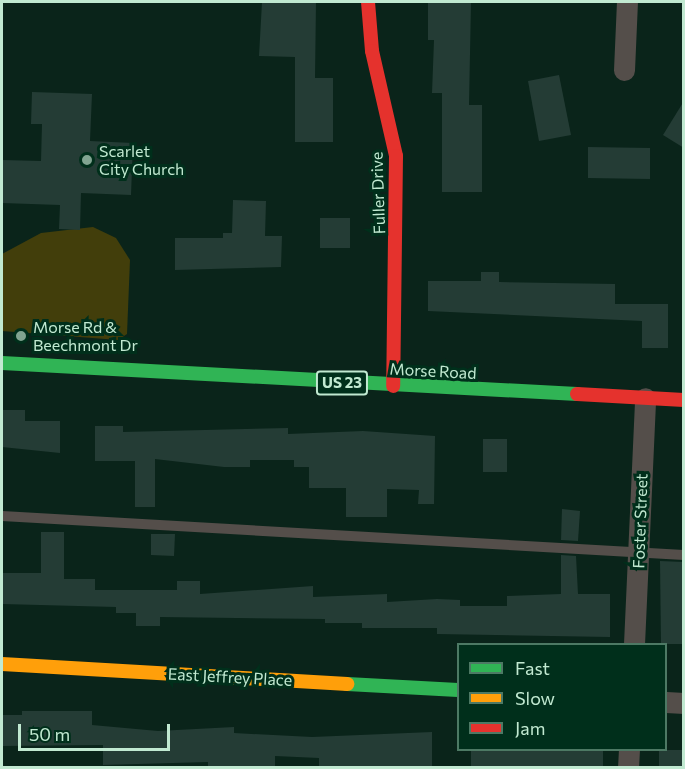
<!DOCTYPE html>
<style>
body{margin:0}
#map{position:relative;width:685px;height:769px;overflow:hidden;background:#0a241a;font-family:Commissioner,sans-serif}
div>[style]{position:absolute}
[style*='--x']{left:calc(var(--x)*1px);top:calc(var(--y)*1px);width:calc(var(--w)*1px);rotate:calc(var(--a)*1deg)}
.green>*{inset:0;background:#423e0b}
.building>*{inset:0;background:#243c35}
.lane>*{height:10px;margin:-5px;padding:0 5px;transform-origin:5px;border-radius:5px;background:#544e4a}
.street>*{height:21px;margin:-10.5px;padding:0 10.5px;transform-origin:10.5px;border-radius:10.5px;background:#544e4a}
.fast>*{height:14px;margin:-7px;padding:0 7px;transform-origin:7px;border-radius:7px;background:#30b455}
.slow>*{height:14px;margin:-7px;padding:0 7px;transform-origin:7px;border-radius:7px;background:#ff9f0a}
.jam>*{height:14px;margin:-7px;padding:0 7px;transform-origin:7px;border-radius:7px;background:#e5322d}
.dots>*{width:16px;height:16px;translate:-50% -50%;box-sizing:border-box;border:3px solid #002f1b;border-radius:50%}
span{translate:-50% -50%;white-space:nowrap;text-align:center;line-height:1.15;-webkit-text-stroke:6px #002f1b;paint-order:stroke}
.shield-label span{padding:2px 4px;background:#002f1b;border:2px solid;border-radius:4px;-webkit-text-stroke-width:0}
.shield-label{font-size:15px;color:#c1e9d1;font-weight:700}
.poi-label{font-size:16px;color:#c1e9d1}
.left{translate:0 -50%;text-align:left}
.street-label{font-size:16px;color:#c1e9d1}
.frame{position:absolute;inset:0;border:3px solid #c1e9d1;pointer-events:none}
.legend{position:absolute;left:457px;top:643px;width:210px;height:108px;box-sizing:border-box;background:#002f1b;border:2px solid #4d7964;margin:0;padding:8px 10px;list-style:none;font-size:18px;color:#c1e9d1}
.legend li{display:flex;align-items:center;gap:12px;height:30px}
.legend b{width:30px;border:2px solid #4d7964}
.scale{position:absolute;left:18px;top:724px;width:152px;height:27px;box-sizing:border-box;border:3px solid #c1e9d1;border-top:0;padding-left:8px;font-size:18px;line-height:21px;white-space:nowrap;color:#c1e9d1;-webkit-text-stroke:4px #002f1b;paint-order:stroke}
</style>
<div id="map">
<div class="green">
<div style="clip-path:polygon(93px 227px,116px 238px,130px 260px,127px 334px,118px 340px,2px 331px,2px 254px,41px 233px)"></div>
</div>
<div class="building">
<div style="clip-path:polygon(262px 2px,316px 2px,315px 78px,333px 78px,333px 142px,295px 142px,295px 57px,259px 56px)"></div>
<div style="clip-path:polygon(428px 2px,471px 2px,469px 105px,482px 105px,482px 192px,442px 192px,442px 93px,432px 93px,434px 40px,428px 40px)"></div>
<div style="clip-path:polygon(559px 75px,571px 135px,539px 141px,528px 81px)"></div>
<div style="clip-path:polygon(32px 92px,92px 94px,90px 141px,133px 143px,131px 195px,81px 193px,80px 230px,59px 229px,60px 205px,2px 203px,2px 160px,41px 161px,42px 124px,31px 124px)"></div>
<div style="clip-path:polygon(684px 101px,684px 148px,663px 135px)"></div>
<div style="clip-path:polygon(588px 147px,650px 148px,650px 179px,588px 178px)"></div>
<div style="clip-path:polygon(233px 200px,266px 201px,265px 236px,282px 236px,281px 267px,175px 270px,175px 238px,223px 238px,223px 233px,232px 233px)"></div>
<div style="clip-path:polygon(320px 218px,350px 218px,350px 248px,320px 248px)"></div>
<div style="clip-path:polygon(481px 272px,499px 272px,499px 282px,615px 284px,615px 304px,668px 304px,668px 348px,642px 348px,642px 321px,428px 311px,428px 281px,481px 281px)"></div>
<div style="clip-path:polygon(2px 410px,25px 410px,25px 421px,60px 421px,60px 453px,2px 447px)"></div>
<div style="clip-path:polygon(95px 426px,123px 426px,123px 432px,288px 428px,288px 434px,363px 431px,435px 436px,434px 504px,418px 504px,419px 490px,387px 489px,387px 517px,346px 517px,346px 488px,309px 488px,309px 467px,294px 467px,294px 460px,250px 460px,250px 467px,224px 467px,155px 459px,155px 507px,135px 507px,135px 461px,95px 461px)"></div>
<div style="clip-path:polygon(483px 439px,507px 439px,507px 472px,483px 472px)"></div>
<div style="clip-path:polygon(562px 509px,580px 511px,578px 541px,561px 540px)"></div>
<div style="clip-path:polygon(41px 532px,64px 532px,64px 579px,95px 579px,95px 590px,177px 590px,177px 581px,200px 581px,200px 594px,313px 586px,313px 597px,387px 594px,387px 602px,437px 599px,460px 600px,460px 606px,507px 606px,507px 596px,561px 594px,561px 555px,576px 556px,578px 594px,610px 594px,610px 637px,437px 634px,437px 628px,362px 628px,362px 623px,325px 623px,325px 619px,160px 617px,160px 626px,136px 626px,136px 613px,116px 613px,116px 607px,2px 604px,2px 573px,41px 573px)"></div>
<div style="clip-path:polygon(151px 534px,175px 534px,174px 556px,151px 555px)"></div>
<div style="clip-path:polygon(660px 561px,684px 562px,684px 644px,661px 644px)"></div>
<div style="clip-path:polygon(22px 711px,92px 711px,92px 725px,158px 731px,234px 727px,234px 733px,312px 737px,432px 732px,432px 768px,319px 768px,319px 758px,275px 756px,275px 766px,208px 768px,208px 762px,103px 765px,103px 745px,2px 746px,2px 715px,22px 715px)"></div>
<div style="clip-path:polygon(471px 750px,603px 750px,603px 768px,471px 768px)"></div>
<div style="clip-path:polygon(659px 750px,683px 750px,683px 768px,659px 768px)"></div>
</div>
<div class="lane">
<div style="--x:2;--y:516;--w:683;--a:3.27"></div>
</div>
<div class="street">
<div style="--x:624;--y:70;--w:68;--a:-87.5"></div>
<div style="--x:634;--y:644;--w:246;--a:-87.4"></div>
<div style="--x:666;--y:702;--w:18;--a:3"></div>
<div style="--x:628;--y:768;--w:18;--a:-87"></div>
</div>
<div class="fast">
<div style="--x:2;--y:363;--w:576;--a:3.09"></div>
<div style="--x:347;--y:684;--w:111;--a:3.1"></div>
</div>
<div class="slow">
<div style="--x:2;--y:664;--w:346;--a:3.3"></div>
</div>
<div class="jam">
<div style="--x:368;--y:2;--w:49;--a:85.3"></div>
<div style="--x:372;--y:51;--w:108;--a:77.1"></div>
<div style="--x:396;--y:156;--w:230;--a:90.7"></div>
<div style="--x:577;--y:394;--w:107;--a:3.2"></div>
</div>
<div class="dots">
<div style="left:87px;top:160px;background:#81a491"></div>
<div style="left:21px;top:336px;background:#81a491"></div>
</div>
<div class="shield-label">
<span style="left:342px;top:383px">US 23</span>
</div>
<div class="poi-label">
<span class="left" style="left:99px;top:160px">Scarlet<br>City Church</span>
<span class="left" style="left:33px;top:336px">Morse Rd &amp;<br>Beechmont Dr</span>
</div>
<div class="street-label">
<span style="left:378px;top:193px;rotate:-92deg">Fuller Drive</span>
<span style="left:433px;top:371px;rotate:3deg">Morse Road</span>
<span style="left:640px;top:521px;rotate:-88deg">Foster Street</span>
<span style="left:230px;top:677px;rotate:3deg">East Jeffrey Place</span>
</div>
<div class="frame"></div>
<ul class="legend">
<li><b style="height:8px;background:#30b455"></b>Fast</li>
<li><b style="height:8px;background:#ff9f0a"></b>Slow</li>
<li><b style="height:8px;background:#e5322d"></b>Jam</li>
</ul>
<div class="scale">50 m</div>
</div>
